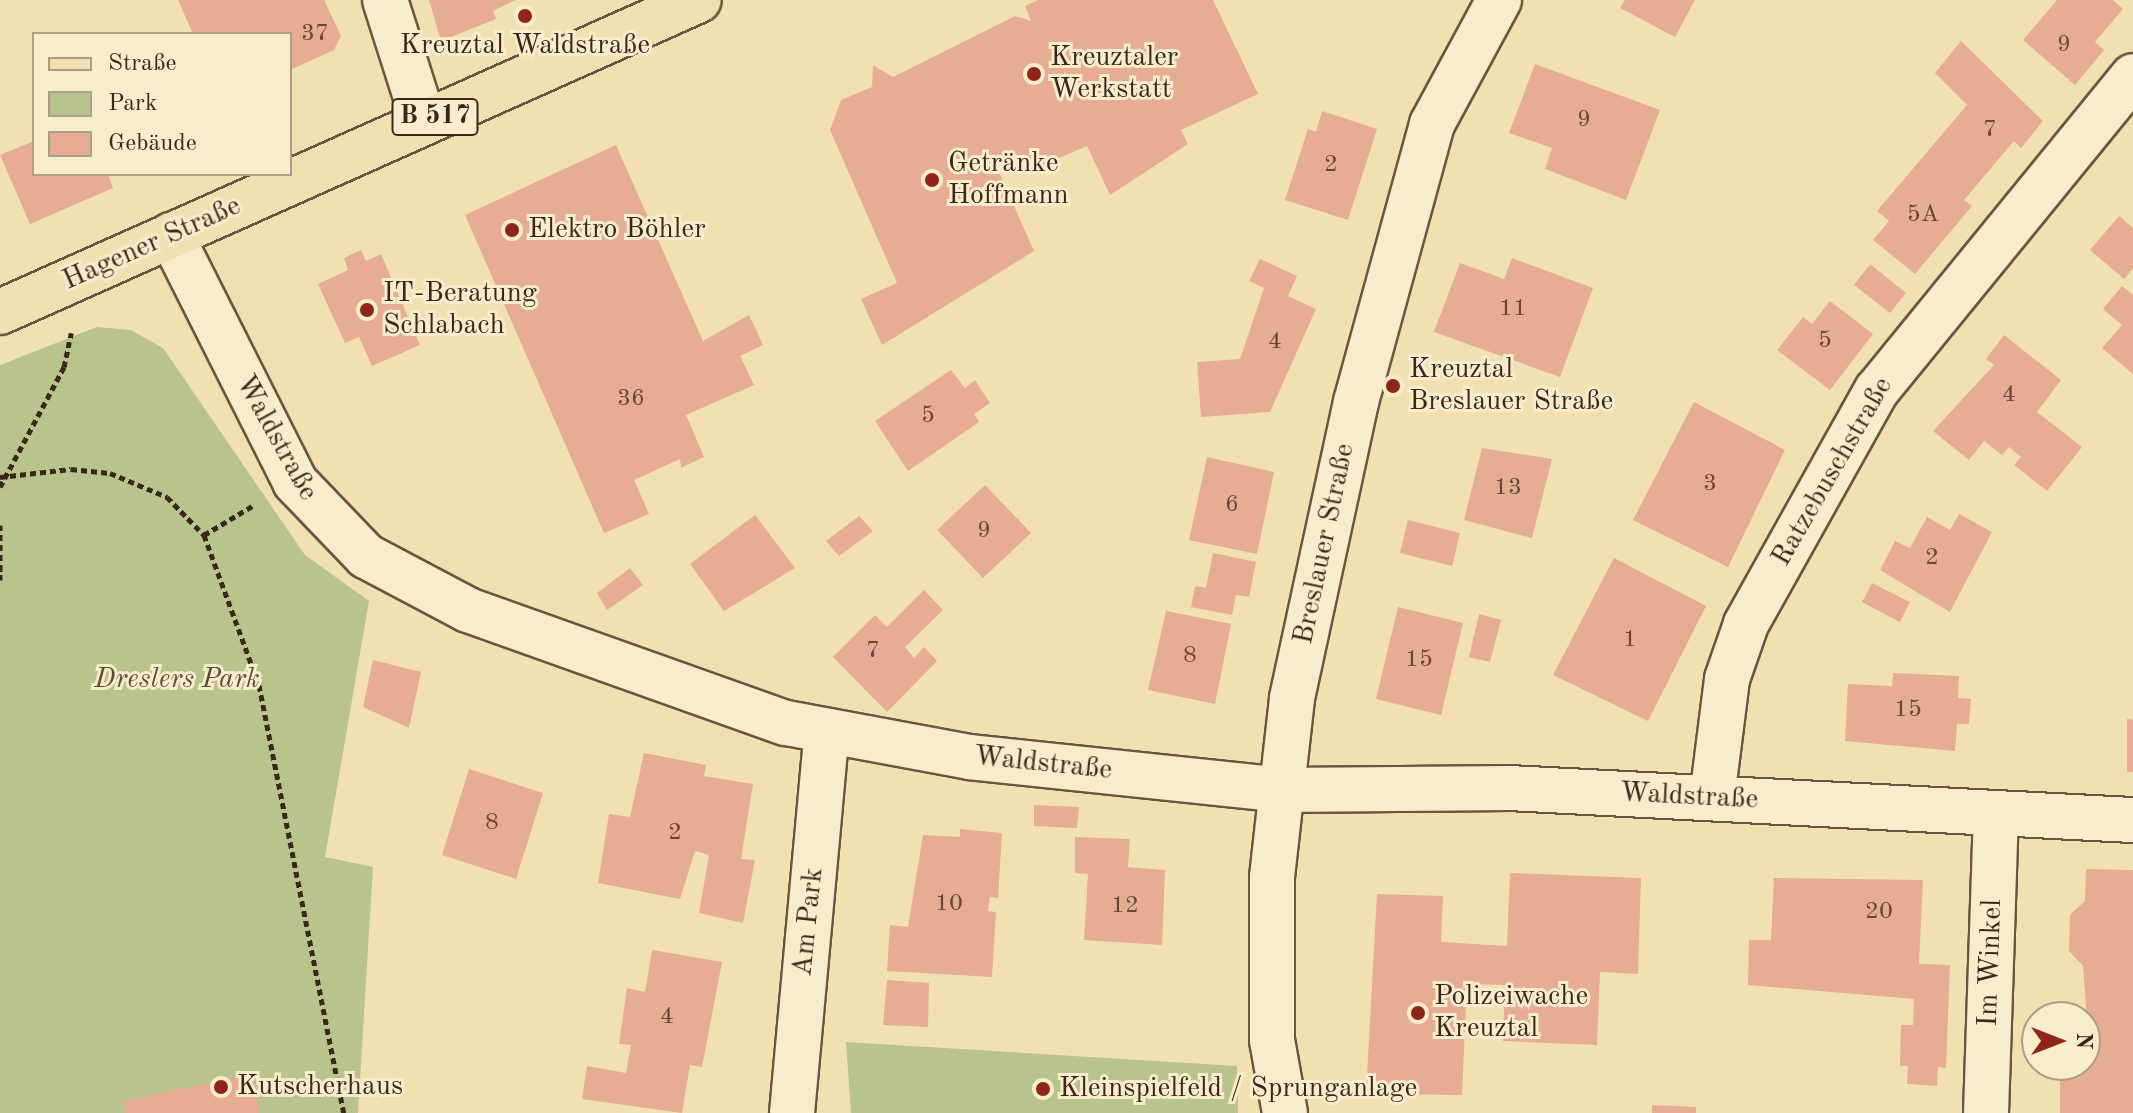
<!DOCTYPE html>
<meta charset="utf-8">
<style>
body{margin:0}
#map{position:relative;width:2133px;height:1113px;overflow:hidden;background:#f2e1b0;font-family:"Old Standard TT",serif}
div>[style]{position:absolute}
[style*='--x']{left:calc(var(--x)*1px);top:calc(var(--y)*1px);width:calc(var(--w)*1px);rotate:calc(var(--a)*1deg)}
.green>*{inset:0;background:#b9c38c}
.building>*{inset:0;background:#e6ac94}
.path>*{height:5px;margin-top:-2.5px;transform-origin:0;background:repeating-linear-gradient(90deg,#3b261c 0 6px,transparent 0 10px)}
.roads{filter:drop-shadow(2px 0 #695541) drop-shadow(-2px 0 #695541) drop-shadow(0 2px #695541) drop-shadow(0 -2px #695541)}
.minor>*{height:44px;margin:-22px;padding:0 22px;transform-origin:22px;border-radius:22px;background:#f7eccc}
.primary>*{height:44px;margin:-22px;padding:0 22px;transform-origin:22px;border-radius:22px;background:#f2e1b0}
.dots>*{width:22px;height:22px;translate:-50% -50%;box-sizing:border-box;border:4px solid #f7eccc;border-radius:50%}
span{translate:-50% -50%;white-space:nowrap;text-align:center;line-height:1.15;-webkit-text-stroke:6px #f7eccc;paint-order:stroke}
.number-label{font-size:24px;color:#66483a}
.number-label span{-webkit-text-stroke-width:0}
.shield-label span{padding:2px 6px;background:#f7eccc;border:2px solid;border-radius:6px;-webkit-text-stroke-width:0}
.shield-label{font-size:26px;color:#3b261c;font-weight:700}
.poi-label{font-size:28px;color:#3b261c}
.left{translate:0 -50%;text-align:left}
.street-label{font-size:28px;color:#3b261c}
.park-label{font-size:28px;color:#5a4d38;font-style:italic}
.legend{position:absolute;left:32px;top:32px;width:260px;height:144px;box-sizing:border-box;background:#f7eccc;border:2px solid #ac9d86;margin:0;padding:10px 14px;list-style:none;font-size:24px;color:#3b261c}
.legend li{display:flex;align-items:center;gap:16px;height:40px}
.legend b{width:40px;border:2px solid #ac9d86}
.north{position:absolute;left:2021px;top:1001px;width:80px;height:80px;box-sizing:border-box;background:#f7eccc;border:2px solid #ac9d86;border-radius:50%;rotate:90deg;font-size:22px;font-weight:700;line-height:32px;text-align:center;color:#3b261c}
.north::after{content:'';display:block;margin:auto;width:28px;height:36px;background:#8f2418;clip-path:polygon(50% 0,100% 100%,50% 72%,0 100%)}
</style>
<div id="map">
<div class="green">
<div style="clip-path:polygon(97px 327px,131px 330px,163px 348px,305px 555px,369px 601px,325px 857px,373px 867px,358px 1113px,0 1113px,0 365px)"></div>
<div style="clip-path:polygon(846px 1042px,1237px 1066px,1238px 1113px,851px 1113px)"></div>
</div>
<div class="building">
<div style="clip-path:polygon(178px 0,324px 0,341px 36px,334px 50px,290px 70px,290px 34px,193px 34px)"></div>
<div style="clip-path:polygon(429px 0,515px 0,493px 11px,496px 19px,441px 41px)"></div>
<div style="clip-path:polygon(1038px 0,1213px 0,1258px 94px,1181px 130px,1188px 144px,1110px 195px,1087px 146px,1043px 165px,1038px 154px,1011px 168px,1006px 159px,995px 163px,1034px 251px,882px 345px,861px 299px,897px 283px,830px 130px,841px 100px,872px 87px,873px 65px,893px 77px,1015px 16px,1031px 21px,1025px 6px)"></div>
<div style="clip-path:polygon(1625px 0,1695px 0,1675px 37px,1620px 8px)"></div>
<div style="clip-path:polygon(2057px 0,2113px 0,2123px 9px,2095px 42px,2104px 50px,2075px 85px,2023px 40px)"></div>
<div style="clip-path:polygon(1961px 41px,2043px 121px,2021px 148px,2014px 141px,1964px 200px,1972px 206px,1915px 274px,1873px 240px,1889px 221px,1877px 211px,1967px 105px,1935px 73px)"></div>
<div style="clip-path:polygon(1535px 64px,1660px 110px,1626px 200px,1545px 169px,1552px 148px,1509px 133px)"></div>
<div style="clip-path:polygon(1322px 111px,1377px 129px,1348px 220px,1285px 200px,1308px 129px,1316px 132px)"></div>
<div style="clip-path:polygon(34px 141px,34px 174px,108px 174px,113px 188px,30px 224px,0 155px)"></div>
<div style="clip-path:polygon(616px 145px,703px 341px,749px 315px,763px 345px,740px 356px,754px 385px,686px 415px,704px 457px,681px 468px,680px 459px,634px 480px,649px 514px,604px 533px,465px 215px)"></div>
<div style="clip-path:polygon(2119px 216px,2133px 228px,2133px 268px,2124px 279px,2090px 250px)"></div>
<div style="clip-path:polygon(361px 250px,366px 261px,381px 254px,420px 345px,372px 366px,359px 337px,345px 343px,318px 284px,348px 270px,344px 258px)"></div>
<div style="clip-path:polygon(1512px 258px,1593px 288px,1560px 377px,1434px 332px,1460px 263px,1504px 279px)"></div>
<div style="clip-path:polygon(1260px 259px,1297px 276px,1288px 296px,1316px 309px,1270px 412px,1201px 417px,1197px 362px,1240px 359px,1264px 288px,1249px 281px)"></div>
<div style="clip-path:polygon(1870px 264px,1906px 293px,1890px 313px,1854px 285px)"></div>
<div style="clip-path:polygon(2122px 286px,2133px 295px,2133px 374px,2102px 348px,2122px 325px,2103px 309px)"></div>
<div style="clip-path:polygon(1830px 301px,1873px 334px,1830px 390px,1777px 350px,1803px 317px,1812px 324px)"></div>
<div style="clip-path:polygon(2004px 335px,2061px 380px,2037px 412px,2082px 447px,2047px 491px,2014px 465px,2021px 457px,2009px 447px,2002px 455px,1984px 441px,1969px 460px,1933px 431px,1994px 365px,1986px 359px)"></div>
<div style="clip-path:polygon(951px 370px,965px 388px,975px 380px,990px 403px,974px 414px,979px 422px,908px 471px,875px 421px)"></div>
<div style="clip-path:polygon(1694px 402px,1785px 450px,1728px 567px,1633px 520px)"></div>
<div style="clip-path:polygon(1482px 448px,1552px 459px,1532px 538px,1464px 520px)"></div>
<div style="clip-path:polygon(1207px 457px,1274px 472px,1257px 554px,1189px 540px)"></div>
<div style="clip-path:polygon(985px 485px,1031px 533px,983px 578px,937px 530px)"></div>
<div style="clip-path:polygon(1959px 514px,1992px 532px,1950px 612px,1880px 570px,1895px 541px,1910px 548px,1927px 517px,1950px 530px)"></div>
<div style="clip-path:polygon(755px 515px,795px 568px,724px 611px,690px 564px)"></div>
<div style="clip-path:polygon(859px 516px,873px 531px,839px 556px,826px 541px)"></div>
<div style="clip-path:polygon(1408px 520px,1460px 533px,1452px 566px,1400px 553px)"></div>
<div style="clip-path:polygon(1213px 553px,1256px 562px,1249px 597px,1236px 595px,1232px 615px,1191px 607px,1195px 586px,1206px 588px)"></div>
<div style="clip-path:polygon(1614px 558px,1706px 606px,1648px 721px,1553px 675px)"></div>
<div style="clip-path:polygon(630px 568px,643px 585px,607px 610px,597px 593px)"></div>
<div style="clip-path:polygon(1872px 583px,1910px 602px,1900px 622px,1862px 602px)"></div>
<div style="clip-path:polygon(924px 590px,943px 610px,905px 647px,914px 658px,924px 647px,937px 661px,887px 712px,833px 657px,875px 615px,887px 627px)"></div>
<div style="clip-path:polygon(1398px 607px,1463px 623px,1441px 715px,1376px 699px)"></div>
<div style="clip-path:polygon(1166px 611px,1231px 624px,1215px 704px,1148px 690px)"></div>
<div style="clip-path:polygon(1479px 614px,1501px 620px,1490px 662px,1469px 657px)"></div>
<div style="clip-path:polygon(373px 660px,421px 672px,409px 728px,363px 707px)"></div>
<div style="clip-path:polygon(1893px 673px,1959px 676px,1958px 698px,1971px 699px,1969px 724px,1957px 724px,1955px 751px,1845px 741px,1848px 684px,1892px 686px)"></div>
<div style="clip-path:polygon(2127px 719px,2133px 720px,2133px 772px,2127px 772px)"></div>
<div style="clip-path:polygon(644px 753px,706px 765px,704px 776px,753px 784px,741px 859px,755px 860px,743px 923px,699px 913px,709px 855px,695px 851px,680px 899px,598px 883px,609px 814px,630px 817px)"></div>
<div style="clip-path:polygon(469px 769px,543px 793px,516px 879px,442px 855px)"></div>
<div style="clip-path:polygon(1034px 805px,1079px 807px,1077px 828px,1034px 826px)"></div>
<div style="clip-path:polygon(960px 829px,1002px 833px,998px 898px,990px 897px,988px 911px,996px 912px,992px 977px,887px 971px,890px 925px,908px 927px,923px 835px,960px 837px)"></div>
<div style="clip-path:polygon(1075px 837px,1130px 839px,1128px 867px,1165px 870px,1162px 945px,1084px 940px,1088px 874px,1075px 873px)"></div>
<div style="clip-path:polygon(2086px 869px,2133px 870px,2133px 1113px,2060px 1113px,2060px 1070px,2085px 1065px,2089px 1042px,2083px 966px,2069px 951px,2070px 915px,2085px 901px)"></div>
<div style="clip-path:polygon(1510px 873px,1641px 878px,1638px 974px,1600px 972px,1597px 1045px,1503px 1041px,1505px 985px,1467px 984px,1462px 1095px,1366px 1094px,1377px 894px,1443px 896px,1441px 942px,1507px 946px)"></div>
<div style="clip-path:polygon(1774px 878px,1923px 880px,1919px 964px,1950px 965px,1946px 1068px,1938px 1067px,1937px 1086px,1907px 1084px,1908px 1066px,1900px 1066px,1901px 1025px,1913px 1025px,1914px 999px,1748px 985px,1749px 940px,1771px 940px)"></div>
<div style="clip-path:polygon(652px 950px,722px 962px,702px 1067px,690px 1065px,682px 1113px,582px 1099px,587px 1066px,626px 1073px,631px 1045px,619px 1044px,627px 988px,645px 992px)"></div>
<div style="clip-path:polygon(887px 980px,929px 983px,928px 1027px,883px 1025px)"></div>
<div style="clip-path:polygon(252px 1074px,260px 1113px,125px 1113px,122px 1101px)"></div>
<div style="clip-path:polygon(1652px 1105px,1696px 1107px,1696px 1113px,1652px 1113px)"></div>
</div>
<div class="path">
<div style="--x:0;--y:477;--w:71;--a:-6.4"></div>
<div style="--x:71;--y:469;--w:39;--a:6"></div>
<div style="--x:110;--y:473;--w:62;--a:22.8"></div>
<div style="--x:167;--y:497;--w:53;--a:45.8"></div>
<div style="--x:204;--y:535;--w:160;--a:69.9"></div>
<div style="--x:259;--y:685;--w:436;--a:78.8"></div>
<div style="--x:0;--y:487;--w:136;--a:-61.9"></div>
<div style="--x:64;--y:367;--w:35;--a:-78"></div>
<div style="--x:0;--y:525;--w:55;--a:90"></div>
<div style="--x:204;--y:535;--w:58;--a:-31"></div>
</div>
<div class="roads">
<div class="minor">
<div style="--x:385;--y:0;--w:128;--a:72.3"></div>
<div style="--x:171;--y:235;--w:276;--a:63.3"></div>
<div style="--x:295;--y:482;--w:103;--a:46.2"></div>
<div style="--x:366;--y:556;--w:115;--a:27.9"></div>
<div style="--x:468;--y:610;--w:337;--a:19.6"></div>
<div style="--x:786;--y:723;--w:186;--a:10.5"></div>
<div style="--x:969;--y:757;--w:315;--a:6"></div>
<div style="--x:1282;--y:790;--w:227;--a:-0.5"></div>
<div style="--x:1509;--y:788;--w:625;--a:2.94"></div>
<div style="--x:1712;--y:798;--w:120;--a:-82.8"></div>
<div style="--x:1727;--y:679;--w:58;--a:-70.9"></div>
<div style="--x:1746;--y:624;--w:268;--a:-60.8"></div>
<div style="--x:1877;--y:390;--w:405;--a:-50.8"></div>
<div style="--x:792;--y:1113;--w:384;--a:-84.8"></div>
<div style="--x:1285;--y:1113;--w:74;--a:-100.1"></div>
<div style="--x:1272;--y:1040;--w:163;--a:-90"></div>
<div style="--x:1272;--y:877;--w:180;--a:-83.6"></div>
<div style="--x:1292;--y:698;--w:303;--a:-77.8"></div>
<div style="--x:1356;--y:402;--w:288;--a:-74.7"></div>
<div style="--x:1432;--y:124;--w:141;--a:-61.6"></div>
<div style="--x:1986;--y:1113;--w:300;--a:-88.1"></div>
</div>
<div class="primary">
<div style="--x:0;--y:312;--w:765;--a:-24.05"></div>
</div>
</div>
<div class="dots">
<div style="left:525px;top:16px;background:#8f2418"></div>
<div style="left:1034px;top:74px;background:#8f2418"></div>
<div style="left:932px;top:180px;background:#8f2418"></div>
<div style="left:512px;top:230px;background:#8f2418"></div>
<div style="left:367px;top:310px;background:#8f2418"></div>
<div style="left:1393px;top:386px;background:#8f2418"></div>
<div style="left:1418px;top:1013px;background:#8f2418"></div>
<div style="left:221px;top:1087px;background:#8f2418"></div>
<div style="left:1043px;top:1089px;background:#8f2418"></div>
</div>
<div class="number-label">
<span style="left:315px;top:35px">37</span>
<span style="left:2064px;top:46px">9</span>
<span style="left:1584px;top:121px">9</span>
<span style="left:1990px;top:131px">7</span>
<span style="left:1331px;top:166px">2</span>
<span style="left:1923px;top:216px">5A</span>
<span style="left:1513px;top:310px">11</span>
<span style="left:1825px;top:342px">5</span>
<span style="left:1275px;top:343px">4</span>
<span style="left:2009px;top:396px">4</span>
<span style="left:631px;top:400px">36</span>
<span style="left:928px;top:417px">5</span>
<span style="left:1710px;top:485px">3</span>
<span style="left:1508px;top:489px">13</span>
<span style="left:1232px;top:506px">6</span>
<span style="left:984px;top:532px">9</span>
<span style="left:1932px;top:559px">2</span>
<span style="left:1630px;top:641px">1</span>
<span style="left:873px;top:652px">7</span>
<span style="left:1190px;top:657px">8</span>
<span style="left:1419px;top:661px">15</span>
<span style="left:1908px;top:711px">15</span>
<span style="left:492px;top:824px">8</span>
<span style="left:675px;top:834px">2</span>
<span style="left:949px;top:905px">10</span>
<span style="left:1125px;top:907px">12</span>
<span style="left:1879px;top:913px">20</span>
<span style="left:667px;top:1018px">4</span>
</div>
<div class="shield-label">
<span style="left:435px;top:117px">B 517</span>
</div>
<div class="poi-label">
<span style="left:525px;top:46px">Kreuztal Waldstraße</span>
<span class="left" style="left:1050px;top:74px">Kreuztaler<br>Werkstatt</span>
<span class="left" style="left:948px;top:180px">Getränke<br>Hoffmann</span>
<span class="left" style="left:528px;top:230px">Elektro Böhler</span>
<span class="left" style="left:383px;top:310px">IT-Beratung<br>Schlabach</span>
<span class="left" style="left:1409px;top:386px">Kreuztal<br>Breslauer Straße</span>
<span class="left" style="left:1434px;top:1013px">Polizeiwache<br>Kreuztal</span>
<span class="left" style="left:237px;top:1087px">Kutscherhaus</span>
<span class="left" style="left:1059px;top:1089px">Kleinspielfeld / Sprunganlage</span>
</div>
<div class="street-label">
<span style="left:152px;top:244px;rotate:-24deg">Hagener Straße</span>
<span style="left:276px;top:438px;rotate:61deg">Waldstraße</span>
<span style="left:1833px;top:472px;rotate:-60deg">Ratzebuschstraße</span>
<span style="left:1325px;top:544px;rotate:-78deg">Breslauer Straße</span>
<span style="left:1043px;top:764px;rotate:6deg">Waldstraße</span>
<span style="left:1689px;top:797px;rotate:3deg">Waldstraße</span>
<span style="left:809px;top:922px;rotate:-84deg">Am Park</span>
<span style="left:1991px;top:963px;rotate:-88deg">Im Winkel</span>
</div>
<div class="park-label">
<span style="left:177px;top:680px">Dreslers Park</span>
</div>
<ul class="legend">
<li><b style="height:10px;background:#f2e1b0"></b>Straße</li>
<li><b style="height:22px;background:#b9c38c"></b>Park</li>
<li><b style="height:22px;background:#e6ac94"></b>Gebäude</li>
</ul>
<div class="north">N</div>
</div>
